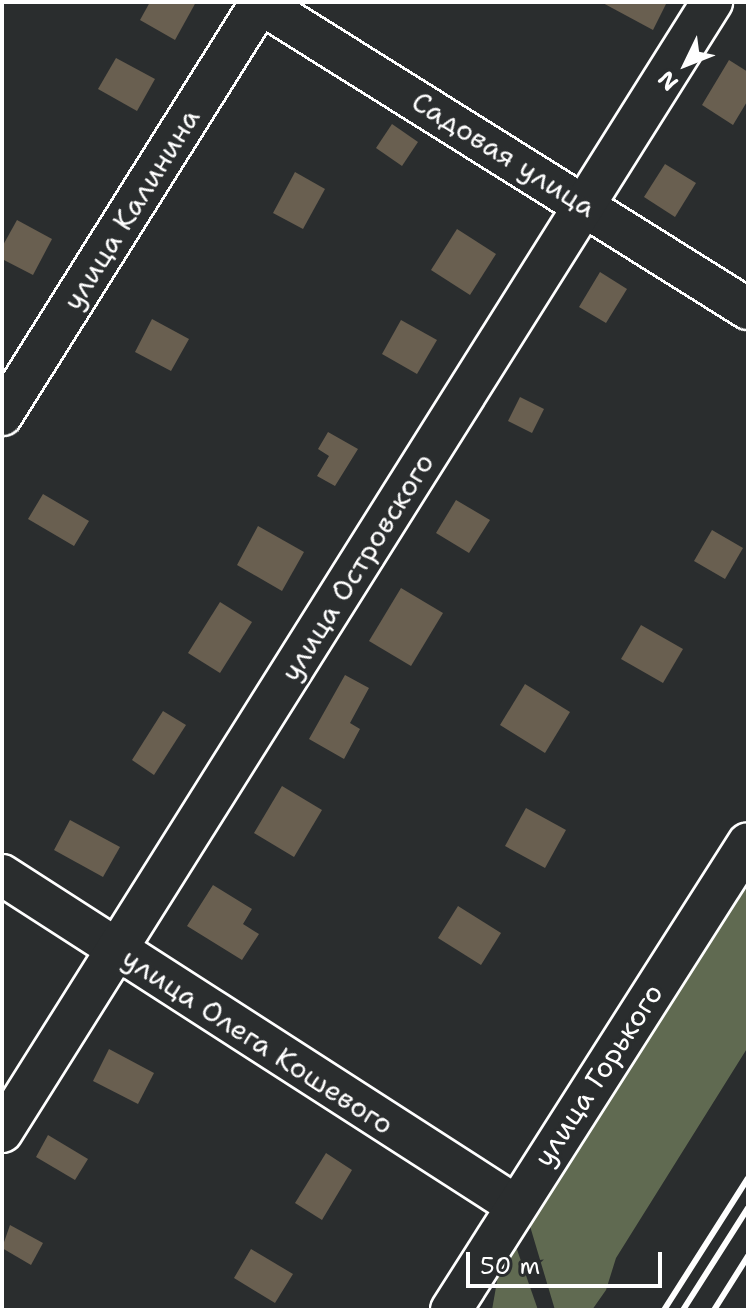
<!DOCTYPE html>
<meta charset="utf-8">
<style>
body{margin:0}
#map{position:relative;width:750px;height:1312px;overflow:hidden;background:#2a2d2e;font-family:"Shantell Sans",sans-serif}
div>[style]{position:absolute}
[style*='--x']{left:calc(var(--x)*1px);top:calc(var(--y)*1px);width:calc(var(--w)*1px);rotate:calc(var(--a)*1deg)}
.green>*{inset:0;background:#606a51}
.building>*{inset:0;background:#695f50}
.roads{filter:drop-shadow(2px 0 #fff) drop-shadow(-2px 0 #fff) drop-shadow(0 2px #fff) drop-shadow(0 -2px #fff)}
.minor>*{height:40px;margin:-20px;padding:0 20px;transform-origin:20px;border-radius:20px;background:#2a2d2e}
.rail>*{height:6px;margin:-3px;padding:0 3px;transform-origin:3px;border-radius:3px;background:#fff}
span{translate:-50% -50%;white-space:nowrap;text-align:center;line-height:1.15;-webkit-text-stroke:6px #2a2d2e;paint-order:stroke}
.street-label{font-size:28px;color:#fff}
.frame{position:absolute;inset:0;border:4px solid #fff;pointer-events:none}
.north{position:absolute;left:646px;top:24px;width:80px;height:80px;-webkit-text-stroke:6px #2a2d2e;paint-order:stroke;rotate:227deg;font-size:22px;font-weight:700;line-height:32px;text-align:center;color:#fff}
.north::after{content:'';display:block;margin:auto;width:28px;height:36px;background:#fff;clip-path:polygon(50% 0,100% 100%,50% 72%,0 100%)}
.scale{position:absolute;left:466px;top:1252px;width:196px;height:36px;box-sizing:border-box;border:4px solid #fff;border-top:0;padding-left:10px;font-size:24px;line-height:28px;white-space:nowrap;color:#fff;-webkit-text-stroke:6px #2a2d2e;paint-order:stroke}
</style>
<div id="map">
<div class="green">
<div style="clip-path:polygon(748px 867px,748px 1047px,616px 1258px,606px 1290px,592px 1310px,555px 1310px,527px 1216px)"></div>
<div style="clip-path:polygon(513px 1238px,538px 1310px,492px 1310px,500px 1264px)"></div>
</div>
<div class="building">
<div style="clip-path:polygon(150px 2px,196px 2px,175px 40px,140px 20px)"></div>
<div style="clip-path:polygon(601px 2px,667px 2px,653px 30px)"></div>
<div style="clip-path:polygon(116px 58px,155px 79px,137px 111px,98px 89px)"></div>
<div style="clip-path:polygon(729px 60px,748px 72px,748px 100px,733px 125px,702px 105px)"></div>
<div style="clip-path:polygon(392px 124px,418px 142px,402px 166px,376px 148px)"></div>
<div style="clip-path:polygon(665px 164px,696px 183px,675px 217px,644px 197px)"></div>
<div style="clip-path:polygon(295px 172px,325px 189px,303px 229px,273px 213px)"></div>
<div style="clip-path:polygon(17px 220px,52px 239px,33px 275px,2px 259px,2px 247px)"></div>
<div style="clip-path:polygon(457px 229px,496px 254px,470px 295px,431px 270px)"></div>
<div style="clip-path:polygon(600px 272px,627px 289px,606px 323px,579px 307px)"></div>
<div style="clip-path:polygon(152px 319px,189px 339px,171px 371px,135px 352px)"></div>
<div style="clip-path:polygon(401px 320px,437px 340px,417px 374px,382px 354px)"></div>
<div style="clip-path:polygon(520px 397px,544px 409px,532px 433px,508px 421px)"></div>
<div style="clip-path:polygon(328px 432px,358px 449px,335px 486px,317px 476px,329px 456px,318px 449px)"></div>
<div style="clip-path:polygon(43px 494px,89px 521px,74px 546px,28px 519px)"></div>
<div style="clip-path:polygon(456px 500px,490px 520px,469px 553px,436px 533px)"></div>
<div style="clip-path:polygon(258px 526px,304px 552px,282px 591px,237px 565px)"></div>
<div style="clip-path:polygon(712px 530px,743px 548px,725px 579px,694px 561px)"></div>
<div style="clip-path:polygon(401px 588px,443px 613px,411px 666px,369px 641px)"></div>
<div style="clip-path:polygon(220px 602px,252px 622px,220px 673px,188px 653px)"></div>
<div style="clip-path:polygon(641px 625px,683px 649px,663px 683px,621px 659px)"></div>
<div style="clip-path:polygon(345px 675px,369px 688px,350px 723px,360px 729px,344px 759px,309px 739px)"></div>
<div style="clip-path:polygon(525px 684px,570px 712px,545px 753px,500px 725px)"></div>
<div style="clip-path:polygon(163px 711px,186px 725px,154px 775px,132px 760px)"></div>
<div style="clip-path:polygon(282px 786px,322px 810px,294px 857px,254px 833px)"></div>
<div style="clip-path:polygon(526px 808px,566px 830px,545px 868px,505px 846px)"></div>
<div style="clip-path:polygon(70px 820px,120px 847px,103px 877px,54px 850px)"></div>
<div style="clip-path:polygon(213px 885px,252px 909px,243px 924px,259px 934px,242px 960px,187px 926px)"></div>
<div style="clip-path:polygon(458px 906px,501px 933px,481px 965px,438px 938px)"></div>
<div style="clip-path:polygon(109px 1049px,154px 1073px,138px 1104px,93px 1081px)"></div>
<div style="clip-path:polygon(48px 1135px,88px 1159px,75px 1180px,36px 1157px)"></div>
<div style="clip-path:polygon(326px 1153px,352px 1170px,322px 1220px,295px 1203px)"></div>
<div style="clip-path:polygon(10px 1225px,43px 1243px,31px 1265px,2px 1248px)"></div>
<div style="clip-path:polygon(251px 1249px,293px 1274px,275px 1303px,234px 1278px)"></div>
</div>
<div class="roads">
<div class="minor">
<div style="--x:258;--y:2;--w:578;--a:32.07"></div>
<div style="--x:2;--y:415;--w:487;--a:-57.9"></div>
<div style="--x:2;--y:875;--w:610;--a:32.75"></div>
<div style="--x:2;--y:1132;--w:1335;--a:-57.86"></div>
<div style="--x:451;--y:1310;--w:553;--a:-57.54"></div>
</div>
</div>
<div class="rail">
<div style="--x:664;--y:1310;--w:156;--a:-57.5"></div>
<div style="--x:683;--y:1310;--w:121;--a:-57.5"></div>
<div style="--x:714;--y:1310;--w:64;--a:-57.8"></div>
</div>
<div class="street-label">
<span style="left:504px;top:154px;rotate:32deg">Садовая улица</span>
<span style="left:131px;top:209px;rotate:-58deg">улица Калинина</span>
<span style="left:357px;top:567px;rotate:-58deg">улица Островского</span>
<span style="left:258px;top:1041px;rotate:33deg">улица Олега Кошевого</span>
<span style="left:598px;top:1075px;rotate:-57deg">улица Горького</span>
</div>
<div class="frame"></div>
<div class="north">N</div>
<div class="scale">50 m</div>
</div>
